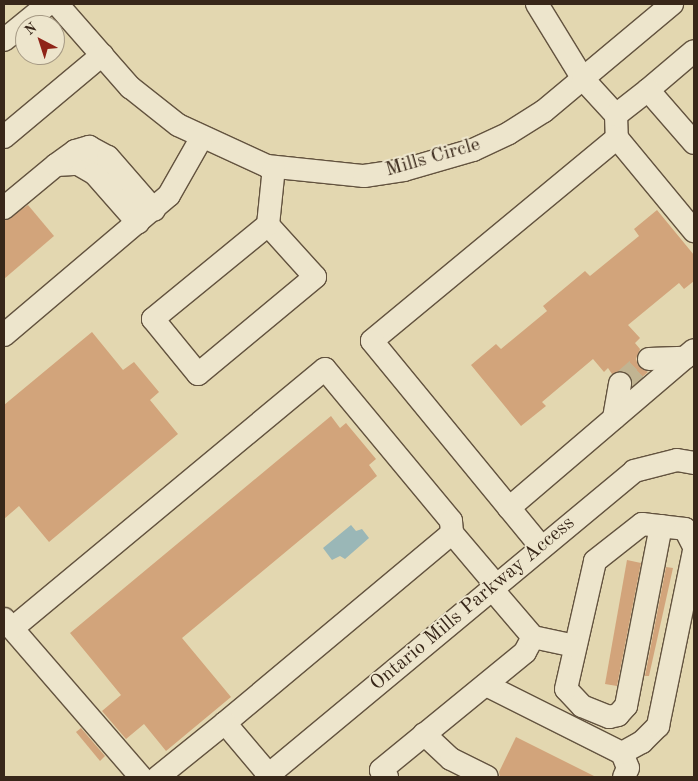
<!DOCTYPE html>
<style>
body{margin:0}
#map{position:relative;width:698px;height:781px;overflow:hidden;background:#e3d7b0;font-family:"Old Standard TT",serif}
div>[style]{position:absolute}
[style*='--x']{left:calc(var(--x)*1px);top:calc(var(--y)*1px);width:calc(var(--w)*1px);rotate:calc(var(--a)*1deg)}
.water>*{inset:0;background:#9ab7b7}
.building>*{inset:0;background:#d2a47b}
.minor-tunnel>*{height:22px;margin-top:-11px;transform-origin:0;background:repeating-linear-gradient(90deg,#c1b492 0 22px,transparent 0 33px)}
.roads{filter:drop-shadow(1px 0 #63533f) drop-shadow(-1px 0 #63533f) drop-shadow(0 1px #63533f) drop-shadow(0 -1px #63533f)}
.minor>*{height:22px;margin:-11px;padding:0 11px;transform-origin:11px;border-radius:11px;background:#ede5cc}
span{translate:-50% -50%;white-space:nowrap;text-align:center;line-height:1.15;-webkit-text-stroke:4px #ede5cc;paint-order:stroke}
.street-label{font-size:20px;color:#382719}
.frame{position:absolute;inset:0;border:5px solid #382719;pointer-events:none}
.north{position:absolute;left:15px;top:15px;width:50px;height:50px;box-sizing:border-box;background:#ede5cc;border:1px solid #a59984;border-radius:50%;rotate:320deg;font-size:14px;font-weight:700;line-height:20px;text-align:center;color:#382719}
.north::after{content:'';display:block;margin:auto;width:18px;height:22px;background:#8f2418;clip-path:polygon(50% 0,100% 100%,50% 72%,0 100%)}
</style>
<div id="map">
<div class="water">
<div style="clip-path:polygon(351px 525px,356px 531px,362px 529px,369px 538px,345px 559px,340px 556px,332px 560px,323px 548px)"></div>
</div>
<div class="building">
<div style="clip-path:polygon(28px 205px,54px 236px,4px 279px,4px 221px)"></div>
<div style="clip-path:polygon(657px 210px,694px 255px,694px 281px,684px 289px,679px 283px,628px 325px,640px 338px,635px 343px,640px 349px,636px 359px,638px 365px,648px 372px,633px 385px,628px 374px,622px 371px,612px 374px,608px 368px,604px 372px,593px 359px,542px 402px,546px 406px,521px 426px,471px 365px,496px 344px,501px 349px,547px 311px,543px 306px,585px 271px,590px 276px,639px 236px,634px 229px)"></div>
<div style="clip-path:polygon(92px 332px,123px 370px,134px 362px,159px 392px,150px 400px,178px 434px,49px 542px,19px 506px,4px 519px,4px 405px)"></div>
<div style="clip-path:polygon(331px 416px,340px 428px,346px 423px,376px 459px,369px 465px,377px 476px,182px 638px,231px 697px,166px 751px,144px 724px,126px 739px,102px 711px,121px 695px,70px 633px)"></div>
<div style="clip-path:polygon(627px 560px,641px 563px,617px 686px,605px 684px)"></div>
<div style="clip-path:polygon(666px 567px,673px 568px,649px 676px,645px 676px)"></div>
<div style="clip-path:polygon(81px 728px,105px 756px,100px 761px,76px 732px)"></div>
<div style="clip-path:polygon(516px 737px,596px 777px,500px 777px,499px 772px)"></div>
</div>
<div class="minor-tunnel">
<div style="--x:620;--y:384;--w:38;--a:-41"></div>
</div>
<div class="roads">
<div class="minor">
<div style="--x:57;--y:4;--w:111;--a:48.7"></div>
<div style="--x:130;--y:87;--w:61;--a:38.4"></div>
<div style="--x:178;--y:125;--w:98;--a:24.7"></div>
<div style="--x:267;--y:166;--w:98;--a:5.9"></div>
<div style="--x:364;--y:176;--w:40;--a:-8.5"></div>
<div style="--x:404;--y:170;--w:72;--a:-16.2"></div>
<div style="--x:473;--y:150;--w:40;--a:-25"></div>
<div style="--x:509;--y:133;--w:41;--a:-32.2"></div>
<div style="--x:544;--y:111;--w:167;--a:-39.9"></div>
<div style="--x:537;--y:4;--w:88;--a:58.5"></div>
<div style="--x:583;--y:79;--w:49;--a:47.5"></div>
<div style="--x:616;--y:115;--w:23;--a:88"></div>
<div style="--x:617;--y:138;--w:318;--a:140.4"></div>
<div style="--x:372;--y:341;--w:266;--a:50.6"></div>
<div style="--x:4;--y:40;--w:57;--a:-39.3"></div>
<div style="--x:648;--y:90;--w:60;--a:-40.3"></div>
<div style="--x:616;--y:115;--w:41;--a:-38"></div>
<div style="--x:648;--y:90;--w:70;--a:49"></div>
<div style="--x:4;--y:137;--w:128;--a:-39.9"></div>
<div style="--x:617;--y:138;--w:121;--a:50.4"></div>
<div style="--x:56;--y:165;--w:22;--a:-3"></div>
<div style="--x:78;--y:164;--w:20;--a:30"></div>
<div style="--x:95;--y:174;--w:65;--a:48.7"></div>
<div style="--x:4;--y:208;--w:67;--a:-39.6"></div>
<div style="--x:56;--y:165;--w:24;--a:-36"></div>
<div style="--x:75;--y:151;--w:15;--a:-16"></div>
<div style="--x:89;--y:147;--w:21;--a:28"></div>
<div style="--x:108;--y:157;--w:70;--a:49"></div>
<div style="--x:268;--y:225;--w:70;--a:47.9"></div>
<div style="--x:315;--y:277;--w:152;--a:140.3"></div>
<div style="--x:198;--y:374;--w:71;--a:-129.3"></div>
<div style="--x:153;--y:319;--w:149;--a:-39.3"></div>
<div style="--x:268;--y:225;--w:58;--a:-84.1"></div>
<div style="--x:4;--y:335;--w:216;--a:-40.3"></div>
<div style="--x:169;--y:195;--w:67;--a:-60.4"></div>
<div style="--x:649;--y:359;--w:36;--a:-2"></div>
<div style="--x:614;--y:418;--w:35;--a:-80"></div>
<div style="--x:509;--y:508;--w:243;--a:-40.5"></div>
<div style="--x:661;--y:526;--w:183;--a:101"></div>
<div style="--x:626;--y:706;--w:12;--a:132"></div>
<div style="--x:618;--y:715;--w:9;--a:167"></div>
<div style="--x:609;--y:717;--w:29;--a:-158"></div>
<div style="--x:582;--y:706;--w:23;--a:-133"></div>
<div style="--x:566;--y:689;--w:131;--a:-77.2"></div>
<div style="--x:595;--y:561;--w:60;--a:-38.2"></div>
<div style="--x:642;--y:524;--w:43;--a:6.6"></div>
<div style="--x:685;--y:529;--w:20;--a:63"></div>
<div style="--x:4;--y:619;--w:209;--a:49.1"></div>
<div style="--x:14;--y:627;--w:404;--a:-39.7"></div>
<div style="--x:325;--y:369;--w:197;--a:50.3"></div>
<div style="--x:451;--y:521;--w:12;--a:85"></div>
<div style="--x:452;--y:533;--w:68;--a:49.8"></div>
<div style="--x:533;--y:637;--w:43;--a:12.1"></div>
<div style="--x:486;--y:685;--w:152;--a:26.6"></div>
<div style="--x:622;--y:753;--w:16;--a:68"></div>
<div style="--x:628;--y:768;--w:10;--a:114"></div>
<div style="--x:225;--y:723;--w:296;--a:-39.9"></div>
<div style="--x:424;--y:734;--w:37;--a:43"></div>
<div style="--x:451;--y:759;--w:40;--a:26.6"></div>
<div style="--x:622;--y:753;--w:23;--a:-29"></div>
<div style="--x:642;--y:742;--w:23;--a:-45"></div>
<div style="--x:658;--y:726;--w:180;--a:-78.4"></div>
<div style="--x:158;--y:777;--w:86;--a:-38.9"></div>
<div style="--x:225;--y:723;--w:68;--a:49.8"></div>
<div style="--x:266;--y:777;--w:479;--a:-39.7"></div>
<div style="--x:634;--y:471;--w:44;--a:-14.3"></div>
<div style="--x:677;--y:460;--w:17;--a:10"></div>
<div style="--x:387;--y:777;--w:9;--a:-131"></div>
<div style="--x:381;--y:770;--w:186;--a:-39.3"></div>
<div style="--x:525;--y:652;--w:17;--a:-62"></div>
<div style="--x:533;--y:637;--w:63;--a:-130.5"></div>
</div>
</div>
<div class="street-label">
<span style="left:433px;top:158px;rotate:-16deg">Mills Circle</span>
<span style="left:473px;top:604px;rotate:-40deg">Ontario Mills Parkway Access</span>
</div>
<div class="frame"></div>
<div class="north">N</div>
</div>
